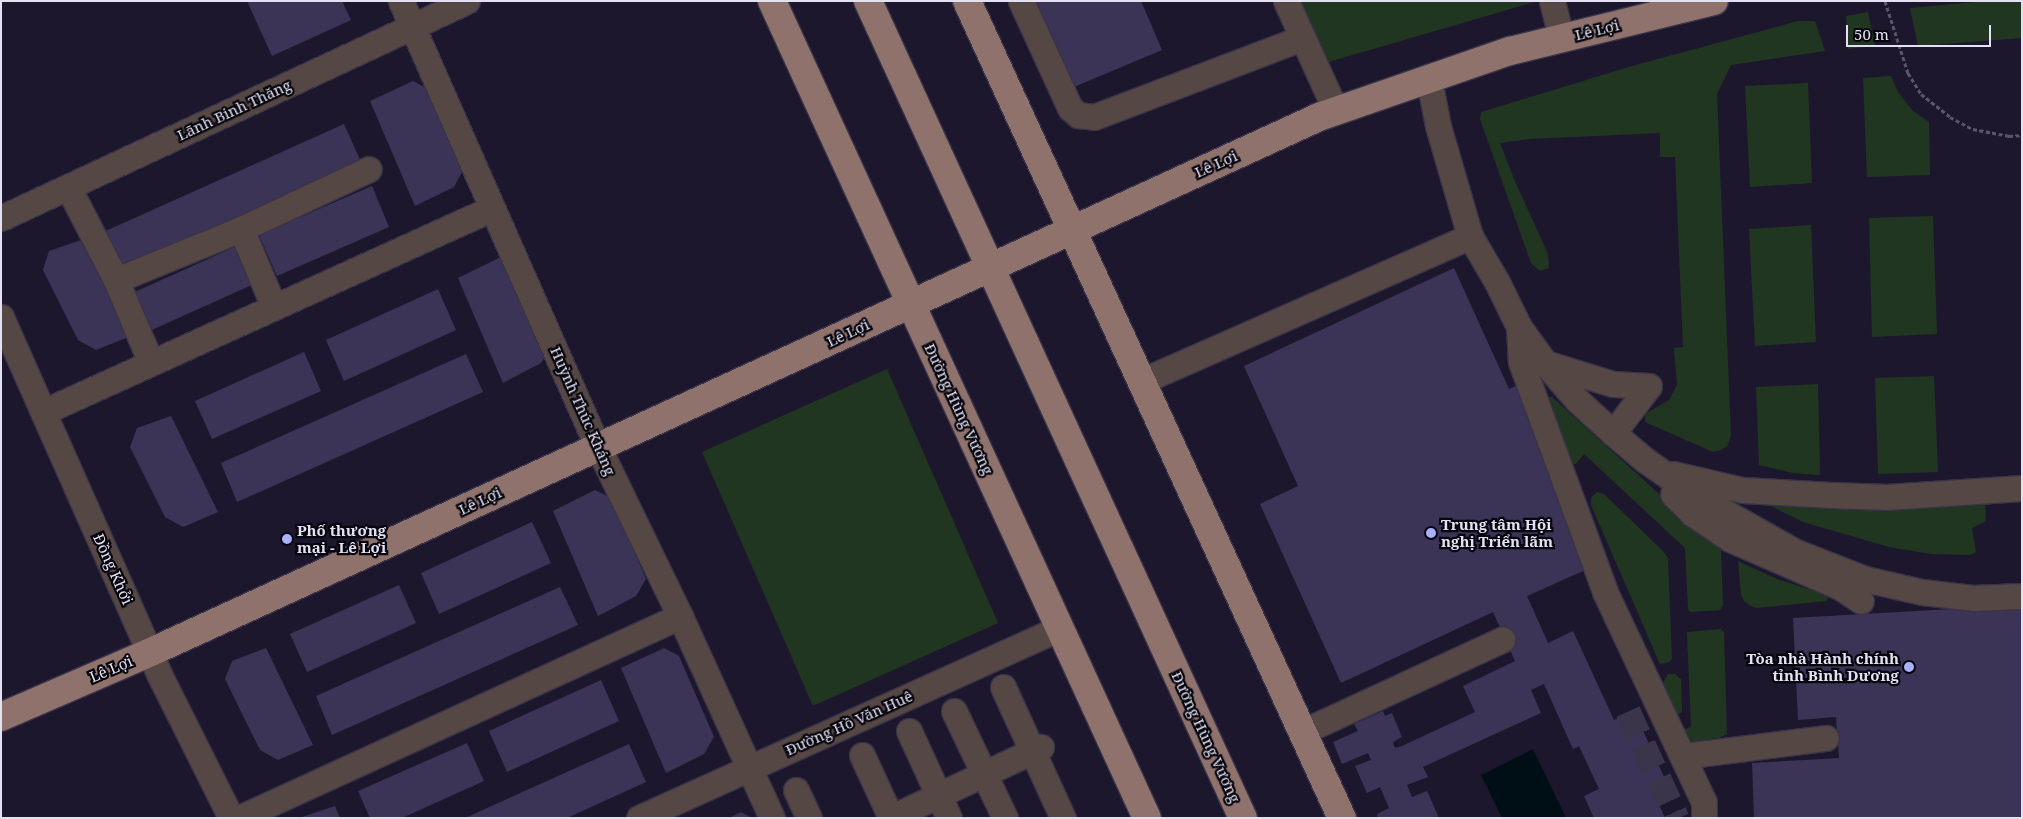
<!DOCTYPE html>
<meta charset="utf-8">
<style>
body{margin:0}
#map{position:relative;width:2023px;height:819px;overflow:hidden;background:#1d172e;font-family:"Noto Serif",serif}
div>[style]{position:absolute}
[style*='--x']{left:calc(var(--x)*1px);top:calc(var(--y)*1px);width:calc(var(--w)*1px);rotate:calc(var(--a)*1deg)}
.green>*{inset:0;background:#213620}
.water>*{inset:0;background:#000f16}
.building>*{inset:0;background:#3c3456}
.minor-tunnel>*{height:25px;margin-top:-12.5px;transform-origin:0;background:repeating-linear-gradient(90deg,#3b354b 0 25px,transparent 0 37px)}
.path>*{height:3px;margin-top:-1.5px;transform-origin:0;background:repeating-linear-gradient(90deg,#5a556a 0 4px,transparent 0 6.5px)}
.roads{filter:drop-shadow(1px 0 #393349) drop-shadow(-1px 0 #393349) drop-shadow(0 1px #393349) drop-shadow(0 -1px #393349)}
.minor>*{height:25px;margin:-12.5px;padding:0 12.5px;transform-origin:12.5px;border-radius:12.5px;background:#554744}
.major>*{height:28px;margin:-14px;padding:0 14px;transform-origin:14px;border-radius:14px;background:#8f726c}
.dots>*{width:14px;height:14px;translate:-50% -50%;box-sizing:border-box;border:2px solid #07050e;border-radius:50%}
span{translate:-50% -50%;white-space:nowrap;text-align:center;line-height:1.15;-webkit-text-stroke:4.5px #07050e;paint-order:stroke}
.street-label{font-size:15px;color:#e4e2f2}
.poi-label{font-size:15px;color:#e4e2f2;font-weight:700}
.left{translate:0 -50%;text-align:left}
.right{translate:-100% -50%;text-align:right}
.frame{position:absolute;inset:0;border:2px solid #e4e2f2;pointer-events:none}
.scale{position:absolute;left:1846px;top:25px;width:145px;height:22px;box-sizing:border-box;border:2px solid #e4e2f2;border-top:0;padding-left:6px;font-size:15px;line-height:18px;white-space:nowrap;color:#e4e2f2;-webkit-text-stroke:4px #07050e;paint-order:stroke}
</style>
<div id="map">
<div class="green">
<div style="clip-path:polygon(1277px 1px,1538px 1px,1308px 68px)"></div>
<div style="clip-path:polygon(1987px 1px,2022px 1px,2022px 38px,1918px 46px,1910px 8px)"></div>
<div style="clip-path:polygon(1868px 12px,1875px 46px,1848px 49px,1846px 16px)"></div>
<div style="clip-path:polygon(1798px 21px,1815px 21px,1825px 51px,1731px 65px,1717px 94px,1731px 435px,1728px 445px,1721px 450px,1713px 452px,1645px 422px,1645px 414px,1669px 400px,1677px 385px,1674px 348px,1683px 347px,1675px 157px,1660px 157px,1660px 133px,1530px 139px,1500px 143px,1514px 179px,1548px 254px,1549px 268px,1540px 271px,1531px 263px,1480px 119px,1481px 112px,1632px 66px)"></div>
<div style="clip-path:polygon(1891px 76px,1898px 92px,1912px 110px,1929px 122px,1930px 175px,1867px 177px,1863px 78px)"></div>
<div style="clip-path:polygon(1808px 83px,1812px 183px,1750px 187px,1745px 86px)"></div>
<div style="clip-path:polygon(1933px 216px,1937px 334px,1872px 337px,1869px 218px)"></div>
<div style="clip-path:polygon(1811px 225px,1816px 342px,1755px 346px,1749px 229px)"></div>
<div style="clip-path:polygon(887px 369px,998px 623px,813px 706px,702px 452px)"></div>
<div style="clip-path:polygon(1934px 376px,1938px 472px,1878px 474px,1875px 378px)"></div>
<div style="clip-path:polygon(1818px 384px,1820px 475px,1792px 473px,1759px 465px,1756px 387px)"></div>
<div style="clip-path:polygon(1552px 397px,1721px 550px,1723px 606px,1720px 610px,1690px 612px,1688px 609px,1685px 548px,1584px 454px,1576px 464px,1571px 464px,1544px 398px)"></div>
<div style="clip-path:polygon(1597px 492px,1604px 494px,1663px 551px,1668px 558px,1672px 659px,1669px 662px,1660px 664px,1591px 505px,1591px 498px)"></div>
<div style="clip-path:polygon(1985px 500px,1986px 521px,1972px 528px,1976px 552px,1970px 555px,1931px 554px,1889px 547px,1803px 522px,1765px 503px)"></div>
<div style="clip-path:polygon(1738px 561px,1777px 579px,1824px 594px,1828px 596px,1827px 601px,1756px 608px,1751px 606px,1744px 601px,1741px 595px)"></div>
<div style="clip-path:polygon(1721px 629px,1724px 632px,1727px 734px,1719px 738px,1691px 742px,1683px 735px,1685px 729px,1691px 727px,1687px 632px)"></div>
<div style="clip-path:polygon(1668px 674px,1675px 674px,1681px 679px,1682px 712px,1679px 714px,1673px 713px,1662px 685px)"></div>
</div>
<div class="water">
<div style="clip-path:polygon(1533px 749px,1566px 818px,1502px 818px,1481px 775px)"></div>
</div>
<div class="building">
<div style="clip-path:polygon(247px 1px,342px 1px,351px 20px,272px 56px)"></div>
<div style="clip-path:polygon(1024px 1px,1141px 1px,1162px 50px,1062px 92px)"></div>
<div style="clip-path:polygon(413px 81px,428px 89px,463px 170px,454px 187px,415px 206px,370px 101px)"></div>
<div style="clip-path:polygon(344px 124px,361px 162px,116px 272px,99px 234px)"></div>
<div style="clip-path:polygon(372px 186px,389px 227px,277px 276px,259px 235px)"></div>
<div style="clip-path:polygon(84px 239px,131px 336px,96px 350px,78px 340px,43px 270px,49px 251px)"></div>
<div style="clip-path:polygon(237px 246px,254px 284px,145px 333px,128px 295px)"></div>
<div style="clip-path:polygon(501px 257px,516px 266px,551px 347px,541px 363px,503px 383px,458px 278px)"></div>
<div style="clip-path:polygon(1454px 268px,1509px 389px,1520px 384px,1601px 563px,1527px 596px,1548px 643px,1573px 631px,1614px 720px,1634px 711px,1671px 792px,1656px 798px,1665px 818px,1594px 818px,1584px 796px,1599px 789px,1579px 746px,1573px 749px,1544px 684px,1531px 690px,1541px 713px,1423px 767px,1428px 777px,1407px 785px,1412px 797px,1427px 791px,1439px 818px,1378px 818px,1377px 814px,1389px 808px,1380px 787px,1367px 793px,1355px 766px,1371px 760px,1368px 753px,1342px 764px,1333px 742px,1358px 731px,1354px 724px,1383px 711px,1385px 716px,1392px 713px,1402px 737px,1393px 742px,1395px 748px,1402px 746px,1475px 712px,1463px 686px,1515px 661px,1493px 612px,1341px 683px,1260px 504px,1298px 486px,1244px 366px)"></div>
<div style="clip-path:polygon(438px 289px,456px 330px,344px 381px,326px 340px)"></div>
<div style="clip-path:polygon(304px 352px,321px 391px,212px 439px,195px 401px)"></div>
<div style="clip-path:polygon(466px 354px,483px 392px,237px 502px,221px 463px)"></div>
<div style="clip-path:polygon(171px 416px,218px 512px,183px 527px,165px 517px,130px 447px,137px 428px)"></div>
<div style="clip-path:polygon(595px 490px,611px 498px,646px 579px,636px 596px,598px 616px,553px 511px)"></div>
<div style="clip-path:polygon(532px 522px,551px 563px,439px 614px,421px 573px)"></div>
<div style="clip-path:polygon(399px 585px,416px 623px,307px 672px,290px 634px)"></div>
<div style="clip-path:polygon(560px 587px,578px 625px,332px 735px,316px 696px)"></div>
<div style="clip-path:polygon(2022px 605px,2022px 818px,1754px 818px,1752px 763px,1839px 758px,1836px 717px,1798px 720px,1793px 618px)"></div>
<div style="clip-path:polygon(266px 648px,313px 745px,278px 760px,260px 750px,225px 679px,232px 661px)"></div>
<div style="clip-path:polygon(664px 648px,679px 656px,714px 737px,704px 754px,666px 773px,621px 668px)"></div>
<div style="clip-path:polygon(601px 680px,619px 721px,507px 772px,489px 731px)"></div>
<div style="clip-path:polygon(467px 743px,484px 781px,402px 818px,370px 818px,358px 791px)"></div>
<div style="clip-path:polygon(629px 744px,646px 782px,567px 818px,465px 818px)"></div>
<div style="clip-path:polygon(335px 806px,340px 818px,302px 818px,302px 817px)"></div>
<div style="clip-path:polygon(741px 812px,752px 818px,729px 818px)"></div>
</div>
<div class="minor-tunnel">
<div style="--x:1628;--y:711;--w:118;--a:65.4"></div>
</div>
<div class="path">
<div style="--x:1885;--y:1;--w:76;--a:72.3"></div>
<div style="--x:1908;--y:73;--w:25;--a:58"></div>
<div style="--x:1921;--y:94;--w:37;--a:38"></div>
<div style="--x:1950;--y:117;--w:26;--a:28"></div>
<div style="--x:1973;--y:129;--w:37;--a:11"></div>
<div style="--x:2009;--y:136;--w:13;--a:-4"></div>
</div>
<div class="roads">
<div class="minor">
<div style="--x:401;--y:1;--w:488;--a:66.2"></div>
<div style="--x:598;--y:447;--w:188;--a:64.1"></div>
<div style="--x:680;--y:616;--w:222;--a:65.5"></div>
<div style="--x:1021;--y:1;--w:118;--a:65.4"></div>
<div style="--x:1070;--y:108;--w:11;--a:41"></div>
<div style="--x:1078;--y:115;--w:16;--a:7"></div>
<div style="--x:1094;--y:117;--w:222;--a:-20.8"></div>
<div style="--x:1286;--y:1;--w:121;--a:65.6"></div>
<div style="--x:1552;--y:1;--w:38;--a:76"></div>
<div style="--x:1429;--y:80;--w:47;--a:78.9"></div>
<div style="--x:1438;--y:126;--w:115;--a:73.8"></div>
<div style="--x:1470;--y:236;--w:53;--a:59.6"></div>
<div style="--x:1497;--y:282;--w:50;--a:63.9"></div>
<div style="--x:1519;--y:327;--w:44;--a:54.2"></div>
<div style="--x:1545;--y:363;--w:49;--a:49.1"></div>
<div style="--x:1577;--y:400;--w:49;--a:42.5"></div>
<div style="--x:1613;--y:433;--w:42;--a:40.2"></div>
<div style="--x:1645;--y:460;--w:65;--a:34.9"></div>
<div style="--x:1698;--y:497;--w:112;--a:29.3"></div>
<div style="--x:1796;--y:552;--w:74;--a:21.4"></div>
<div style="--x:1865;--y:579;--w:58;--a:12.8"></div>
<div style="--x:1922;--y:592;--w:51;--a:6.7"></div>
<div style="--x:1973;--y:598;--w:49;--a:-2.3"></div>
<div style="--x:68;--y:187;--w:105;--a:62.7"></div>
<div style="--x:116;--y:280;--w:90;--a:67.1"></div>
<div style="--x:1;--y:218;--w:514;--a:-24.97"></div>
<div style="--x:241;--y:229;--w:85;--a:67.1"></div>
<div style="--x:116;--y:280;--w:135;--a:-22.2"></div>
<div style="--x:241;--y:229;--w:141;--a:-25.1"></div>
<div style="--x:1;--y:317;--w:390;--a:66.1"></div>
<div style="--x:159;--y:674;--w:161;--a:63.4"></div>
<div style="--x:1519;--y:327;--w:35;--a:87"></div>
<div style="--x:1521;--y:362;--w:245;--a:69.9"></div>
<div style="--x:1605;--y:592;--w:232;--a:64.8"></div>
<div style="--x:1704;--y:802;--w:16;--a:90"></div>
<div style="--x:1545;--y:363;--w:71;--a:17.2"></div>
<div style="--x:1613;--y:384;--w:36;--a:3"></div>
<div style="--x:1142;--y:381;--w:359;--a:-23.8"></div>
<div style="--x:43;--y:412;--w:493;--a:-24.4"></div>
<div style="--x:1613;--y:433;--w:59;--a:-52.5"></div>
<div style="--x:1673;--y:474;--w:72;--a:12.9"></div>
<div style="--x:1743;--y:490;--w:89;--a:3.2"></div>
<div style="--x:1832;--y:495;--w:55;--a:2.1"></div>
<div style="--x:1887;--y:497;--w:135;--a:-3.8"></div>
<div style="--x:1673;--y:494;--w:28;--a:45"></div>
<div style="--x:1693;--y:514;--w:45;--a:34"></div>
<div style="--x:1730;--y:539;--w:120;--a:23.6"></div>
<div style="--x:1840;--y:587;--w:25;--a:34"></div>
<div style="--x:1003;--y:687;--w:144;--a:65.4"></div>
<div style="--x:954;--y:711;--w:119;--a:64.5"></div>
<div style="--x:909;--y:731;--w:96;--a:65.3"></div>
<div style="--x:1302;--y:732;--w:221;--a:-24.8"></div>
<div style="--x:862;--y:755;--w:69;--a:65.3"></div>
<div style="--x:1683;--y:756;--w:144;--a:-7.2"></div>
<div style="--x:796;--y:790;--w:31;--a:65"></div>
<div style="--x:239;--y:818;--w:485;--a:-24.6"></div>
<div style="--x:639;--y:818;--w:462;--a:-24.3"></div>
<div style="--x:890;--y:818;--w:167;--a:-25.2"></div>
</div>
<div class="major">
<div style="--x:772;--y:1;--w:899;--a:65.35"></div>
<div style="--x:868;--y:1;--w:899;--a:65.35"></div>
<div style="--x:967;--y:1;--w:899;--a:65.35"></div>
<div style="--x:1;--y:717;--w:163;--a:-23.4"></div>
<div style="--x:151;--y:652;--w:1285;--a:-24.61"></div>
<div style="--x:1319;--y:117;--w:202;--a:-19.1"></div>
<div style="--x:1510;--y:51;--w:210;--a:-13.8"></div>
</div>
</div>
<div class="dots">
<div style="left:1431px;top:533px;background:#a9b0fc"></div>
<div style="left:287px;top:539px;background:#a9b0fc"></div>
<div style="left:1909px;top:667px;background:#a9b0fc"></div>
</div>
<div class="street-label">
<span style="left:1597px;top:30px;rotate:-14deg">Lê Lợi</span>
<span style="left:234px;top:110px;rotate:-25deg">Lãnh Binh Thăng</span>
<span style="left:1216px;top:164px;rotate:-24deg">Lê Lợi</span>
<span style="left:848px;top:333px;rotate:-25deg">Lê Lợi</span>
<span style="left:959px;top:409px;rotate:65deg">Đường Hùng Vương</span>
<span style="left:583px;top:411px;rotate:66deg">Huỳnh Thúc Kháng</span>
<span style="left:480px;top:501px;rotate:-25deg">Lê Lợi</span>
<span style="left:113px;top:569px;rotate:66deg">Đồng Khởi</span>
<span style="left:111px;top:669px;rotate:-23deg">Lê Lợi</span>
<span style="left:849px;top:723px;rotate:-24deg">Đường Hồ Văn Huê</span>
<span style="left:1206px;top:737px;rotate:65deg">Đường Hùng Vương</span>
</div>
<div class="poi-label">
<span class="left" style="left:1441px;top:533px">Trung tâm Hội<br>nghị Triển lãm</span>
<span class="left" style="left:297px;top:539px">Phố thương<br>mại - Lê Lợi</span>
<span class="right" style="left:1899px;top:667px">Tòa nhà Hành chính<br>tỉnh Bình Dương</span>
</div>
<div class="frame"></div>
<div class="scale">50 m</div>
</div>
